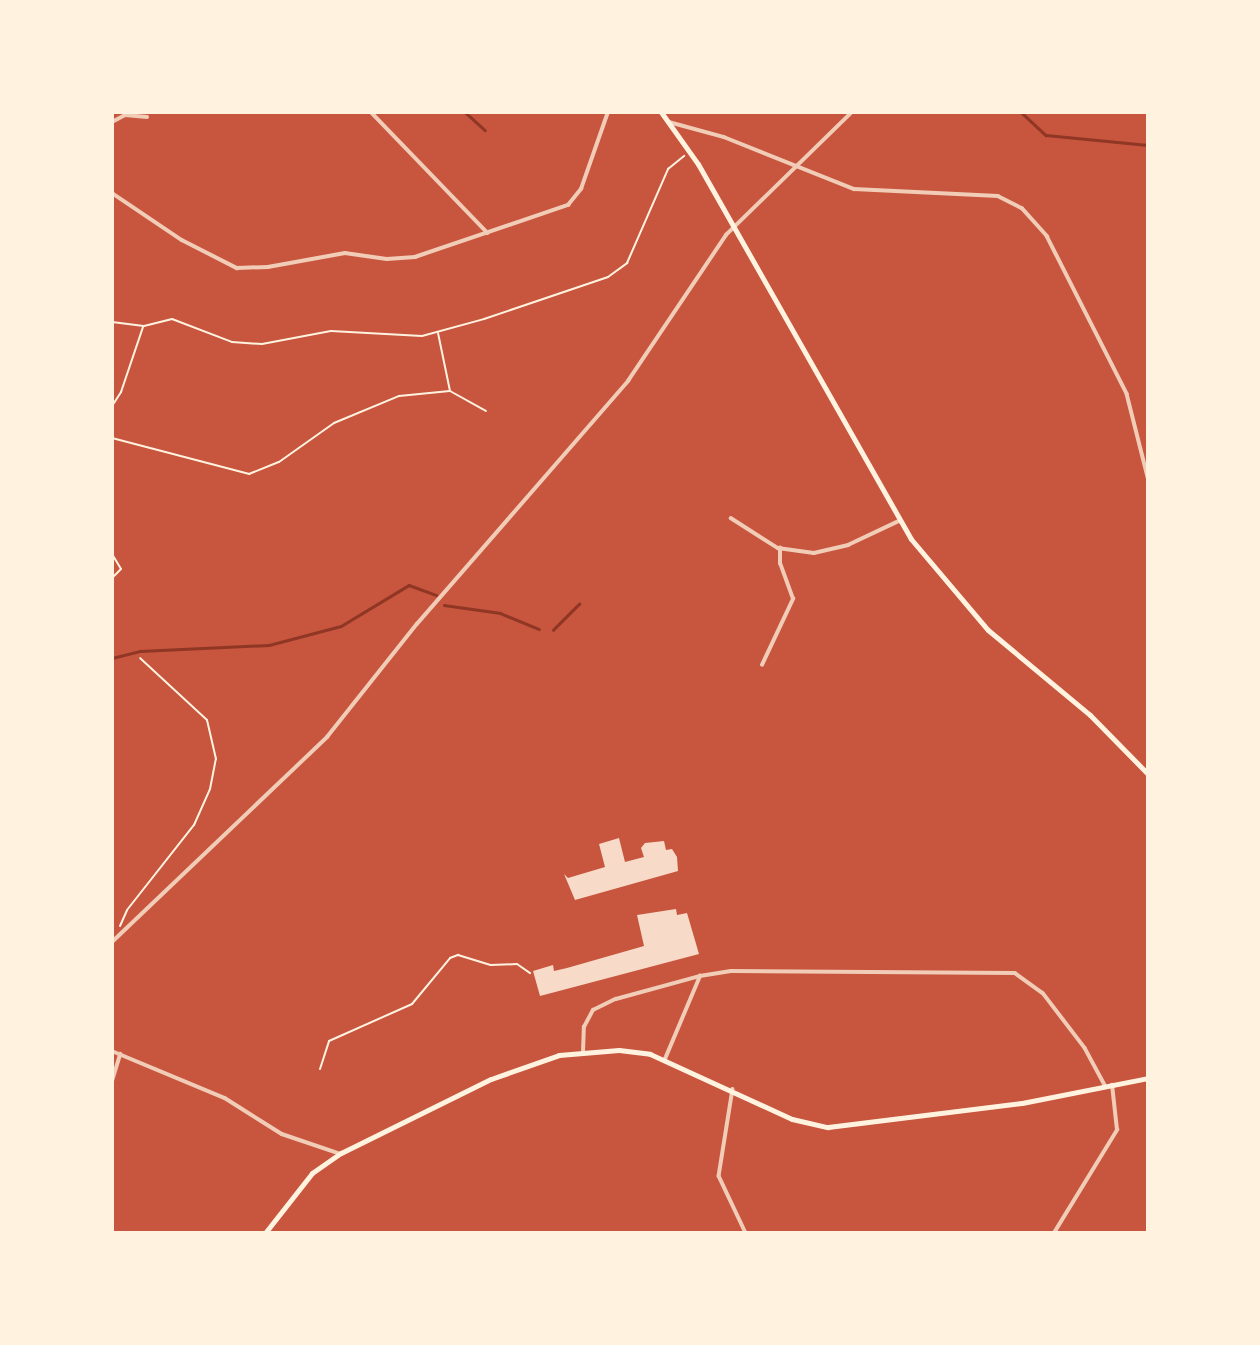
<!DOCTYPE html>
<style>
body{margin:0}
#map{position:relative;width:1260px;height:1345px;overflow:hidden;background:#c8553d;font-family:Inter,sans-serif}
div>[style]{position:absolute}
[style*='--x']{left:calc(var(--x)*1px);top:calc(var(--y)*1px);width:calc(var(--w)*1px);rotate:calc(var(--a)*1deg)}
.stream>*{height:2.5px;margin:-1.25px;padding:0 1.25px;transform-origin:1.25px;border-radius:1.25px;background:#8f3625}
.building>*{inset:0;background:#f7dbc8}
.path>*{height:2px;margin:-1px;padding:0 1px;transform-origin:1px;border-radius:1px;background:#fff3e0}
.minor>*{height:3.5px;margin:-1.75px;padding:0 1.75px;transform-origin:1.75px;border-radius:1.75px;background:#f1ccb7}
.secondary>*{height:5px;margin:-2.5px;padding:0 2.5px;transform-origin:2.5px;border-radius:2.5px;background:#fff3e0}
span{translate:-50% -50%;white-space:nowrap;text-align:center;line-height:1.15;-webkit-text-stroke:6px #fff3e0;paint-order:stroke}
.frame{position:absolute;inset:0;border:114px solid #fff3e0;pointer-events:none}
</style>
<div id="map">
<div class="stream">
<div style="--x:465;--y:112;--w:27;--a:42"></div>
<div style="--x:1021;--y:112;--w:34;--a:43"></div>
<div style="--x:1046;--y:135;--w:102;--a:5.6"></div>
<div style="--x:444;--y:605;--w:57;--a:8.1"></div>
<div style="--x:500;--y:613;--w:42;--a:22.3"></div>
<div style="--x:553;--y:630;--w:37;--a:-45"></div>
<div style="--x:112;--y:658;--w:29;--a:-14"></div>
<div style="--x:140;--y:651;--w:129;--a:-2.7"></div>
<div style="--x:269;--y:645;--w:74;--a:-14.8"></div>
<div style="--x:341;--y:626;--w:79;--a:-31.1"></div>
<div style="--x:409;--y:585;--w:29;--a:20"></div>
</div>
<div class="building">
<div style="clip-path:polygon(619px 838px,625px 862px,644px 857px,641px 848px,645px 843px,664px 841px,666px 850px,672px 849px,677px 857px,678px 871px,575px 900px,564px 874px,568px 878px,605px 867px,599px 844px)"></div>
<div style="clip-path:polygon(676px 909px,677px 915px,687px 913px,699px 954px,540px 996px,533px 971px,553px 965px,554px 971px,567px 968px,644px 946px,637px 915px)"></div>
</div>
<div class="path">
<div style="--x:112;--y:322;--w:32;--a:7"></div>
<div style="--x:144;--y:326;--w:29;--a:-14"></div>
<div style="--x:172;--y:319;--w:64;--a:21"></div>
<div style="--x:232;--y:342;--w:30;--a:4"></div>
<div style="--x:262;--y:344;--w:70;--a:-10.7"></div>
<div style="--x:331;--y:331;--w:91;--a:3.1"></div>
<div style="--x:422;--y:336;--w:64;--a:-15.3"></div>
<div style="--x:484;--y:319;--w:131;--a:-18.7"></div>
<div style="--x:608;--y:277;--w:24;--a:-36"></div>
<div style="--x:627;--y:263;--w:103;--a:-66.4"></div>
<div style="--x:668;--y:169;--w:21;--a:-39"></div>
<div style="--x:438;--y:333;--w:59;--a:78.3"></div>
<div style="--x:112;--y:406;--w:17;--a:-57"></div>
<div style="--x:121;--y:392;--w:69;--a:-71.3"></div>
<div style="--x:112;--y:438;--w:142;--a:14.7"></div>
<div style="--x:249;--y:474;--w:32;--a:-22"></div>
<div style="--x:279;--y:462;--w:67;--a:-35.3"></div>
<div style="--x:334;--y:423;--w:70;--a:-22.6"></div>
<div style="--x:399;--y:396;--w:51;--a:-5.6"></div>
<div style="--x:450;--y:391;--w:41;--a:29.1"></div>
<div style="--x:112;--y:554;--w:17;--a:59"></div>
<div style="--x:121;--y:569;--w:13;--a:135"></div>
<div style="--x:120;--y:926;--w:17;--a:-66"></div>
<div style="--x:127;--y:910;--w:108;--a:-51.8"></div>
<div style="--x:194;--y:825;--w:39;--a:-66"></div>
<div style="--x:210;--y:789;--w:31;--a:-79"></div>
<div style="--x:216;--y:759;--w:40;--a:-103"></div>
<div style="--x:207;--y:720;--w:91;--a:-137.2"></div>
<div style="--x:320;--y:1069;--w:29;--a:-72"></div>
<div style="--x:329;--y:1041;--w:91;--a:-24"></div>
<div style="--x:412;--y:1004;--w:60;--a:-50.4"></div>
<div style="--x:450;--y:958;--w:9;--a:-21"></div>
<div style="--x:458;--y:955;--w:34;--a:17"></div>
<div style="--x:491;--y:965;--w:26;--a:-2"></div>
<div style="--x:517;--y:964;--w:16;--a:35"></div>
</div>
<div class="minor">
<div style="--x:371;--y:112;--w:168;--a:46"></div>
<div style="--x:112;--y:122;--w:15;--a:-28"></div>
<div style="--x:125;--y:115;--w:22;--a:5"></div>
<div style="--x:669;--y:122;--w:57;--a:15.3"></div>
<div style="--x:724;--y:137;--w:140;--a:21.8"></div>
<div style="--x:854;--y:189;--w:144;--a:2.8"></div>
<div style="--x:998;--y:196;--w:27;--a:27"></div>
<div style="--x:1022;--y:208;--w:38;--a:48"></div>
<div style="--x:1047;--y:236;--w:177;--a:63.1"></div>
<div style="--x:1127;--y:394;--w:86;--a:75.8"></div>
<div style="--x:112;--y:193;--w:84;--a:33.9"></div>
<div style="--x:182;--y:240;--w:62;--a:27"></div>
<div style="--x:237;--y:268;--w:31;--a:-2"></div>
<div style="--x:268;--y:267;--w:78;--a:-10.3"></div>
<div style="--x:345;--y:253;--w:42;--a:8.1"></div>
<div style="--x:387;--y:259;--w:28;--a:-4"></div>
<div style="--x:415;--y:257;--w:162;--a:-18.8"></div>
<div style="--x:568;--y:205;--w:21;--a:-51"></div>
<div style="--x:581;--y:189;--w:82;--a:-70.7"></div>
<div style="--x:731;--y:518;--w:56;--a:32.6"></div>
<div style="--x:778;--y:548;--w:36;--a:8"></div>
<div style="--x:814;--y:553;--w:35;--a:-13"></div>
<div style="--x:848;--y:545;--w:56;--a:-25.2"></div>
<div style="--x:762;--y:665;--w:73;--a:-64.8"></div>
<div style="--x:793;--y:599;--w:37;--a:-110"></div>
<div style="--x:780;--y:564;--w:16;--a:-90"></div>
<div style="--x:112;--y:942;--w:297;--a:-43.6"></div>
<div style="--x:327;--y:737;--w:144;--a:-51.5"></div>
<div style="--x:417;--y:624;--w:322;--a:-49"></div>
<div style="--x:628;--y:381;--w:176;--a:-56.1"></div>
<div style="--x:726;--y:235;--w:176;--a:-44.3"></div>
<div style="--x:112;--y:1051;--w:122;--a:22.6"></div>
<div style="--x:225;--y:1098;--w:67;--a:32.3"></div>
<div style="--x:282;--y:1134;--w:59;--a:18.7"></div>
<div style="--x:583;--y:1052;--w:25;--a:-88"></div>
<div style="--x:584;--y:1027;--w:19;--a:-62"></div>
<div style="--x:593;--y:1010;--w:25;--a:-26"></div>
<div style="--x:616;--y:999;--w:87;--a:-15.3"></div>
<div style="--x:665;--y:1059;--w:90;--a:-67.1"></div>
<div style="--x:700;--y:976;--w:31;--a:-9"></div>
<div style="--x:731;--y:971;--w:284;--a:0.4"></div>
<div style="--x:1015;--y:973;--w:34;--a:36"></div>
<div style="--x:1043;--y:993;--w:69;--a:52.6"></div>
<div style="--x:1085;--y:1048;--w:44;--a:61.7"></div>
<div style="--x:112;--y:1081;--w:28;--a:-73"></div>
<div style="--x:733;--y:1089;--w:88;--a:99.1"></div>
<div style="--x:719;--y:1176;--w:63;--a:64.7"></div>
<div style="--x:1054;--y:1233;--w:121;--a:-58.5"></div>
<div style="--x:1117;--y:1130;--w:45;--a:-96.3"></div>
</div>
<div class="secondary">
<div style="--x:661;--y:112;--w:64;--a:54.6"></div>
<div style="--x:698;--y:164;--w:431;--a:60.4"></div>
<div style="--x:911;--y:539;--w:119;--a:49.8"></div>
<div style="--x:988;--y:630;--w:133;--a:39.8"></div>
<div style="--x:1090;--y:715;--w:83;--a:45.5"></div>
<div style="--x:265;--y:1233;--w:76;--a:-51.9"></div>
<div style="--x:312;--y:1173;--w:35;--a:-35"></div>
<div style="--x:341;--y:1153;--w:167;--a:-26.3"></div>
<div style="--x:491;--y:1079;--w:72;--a:-19.4"></div>
<div style="--x:559;--y:1055;--w:60;--a:-4.8"></div>
<div style="--x:619;--y:1050;--w:31;--a:7"></div>
<div style="--x:650;--y:1054;--w:156;--a:24.6"></div>
<div style="--x:792;--y:1119;--w:37;--a:13"></div>
<div style="--x:828;--y:1127;--w:195;--a:-7.1"></div>
<div style="--x:1022;--y:1103;--w:128;--a:-11.2"></div>
</div>
<div class="frame"></div>
</div>
